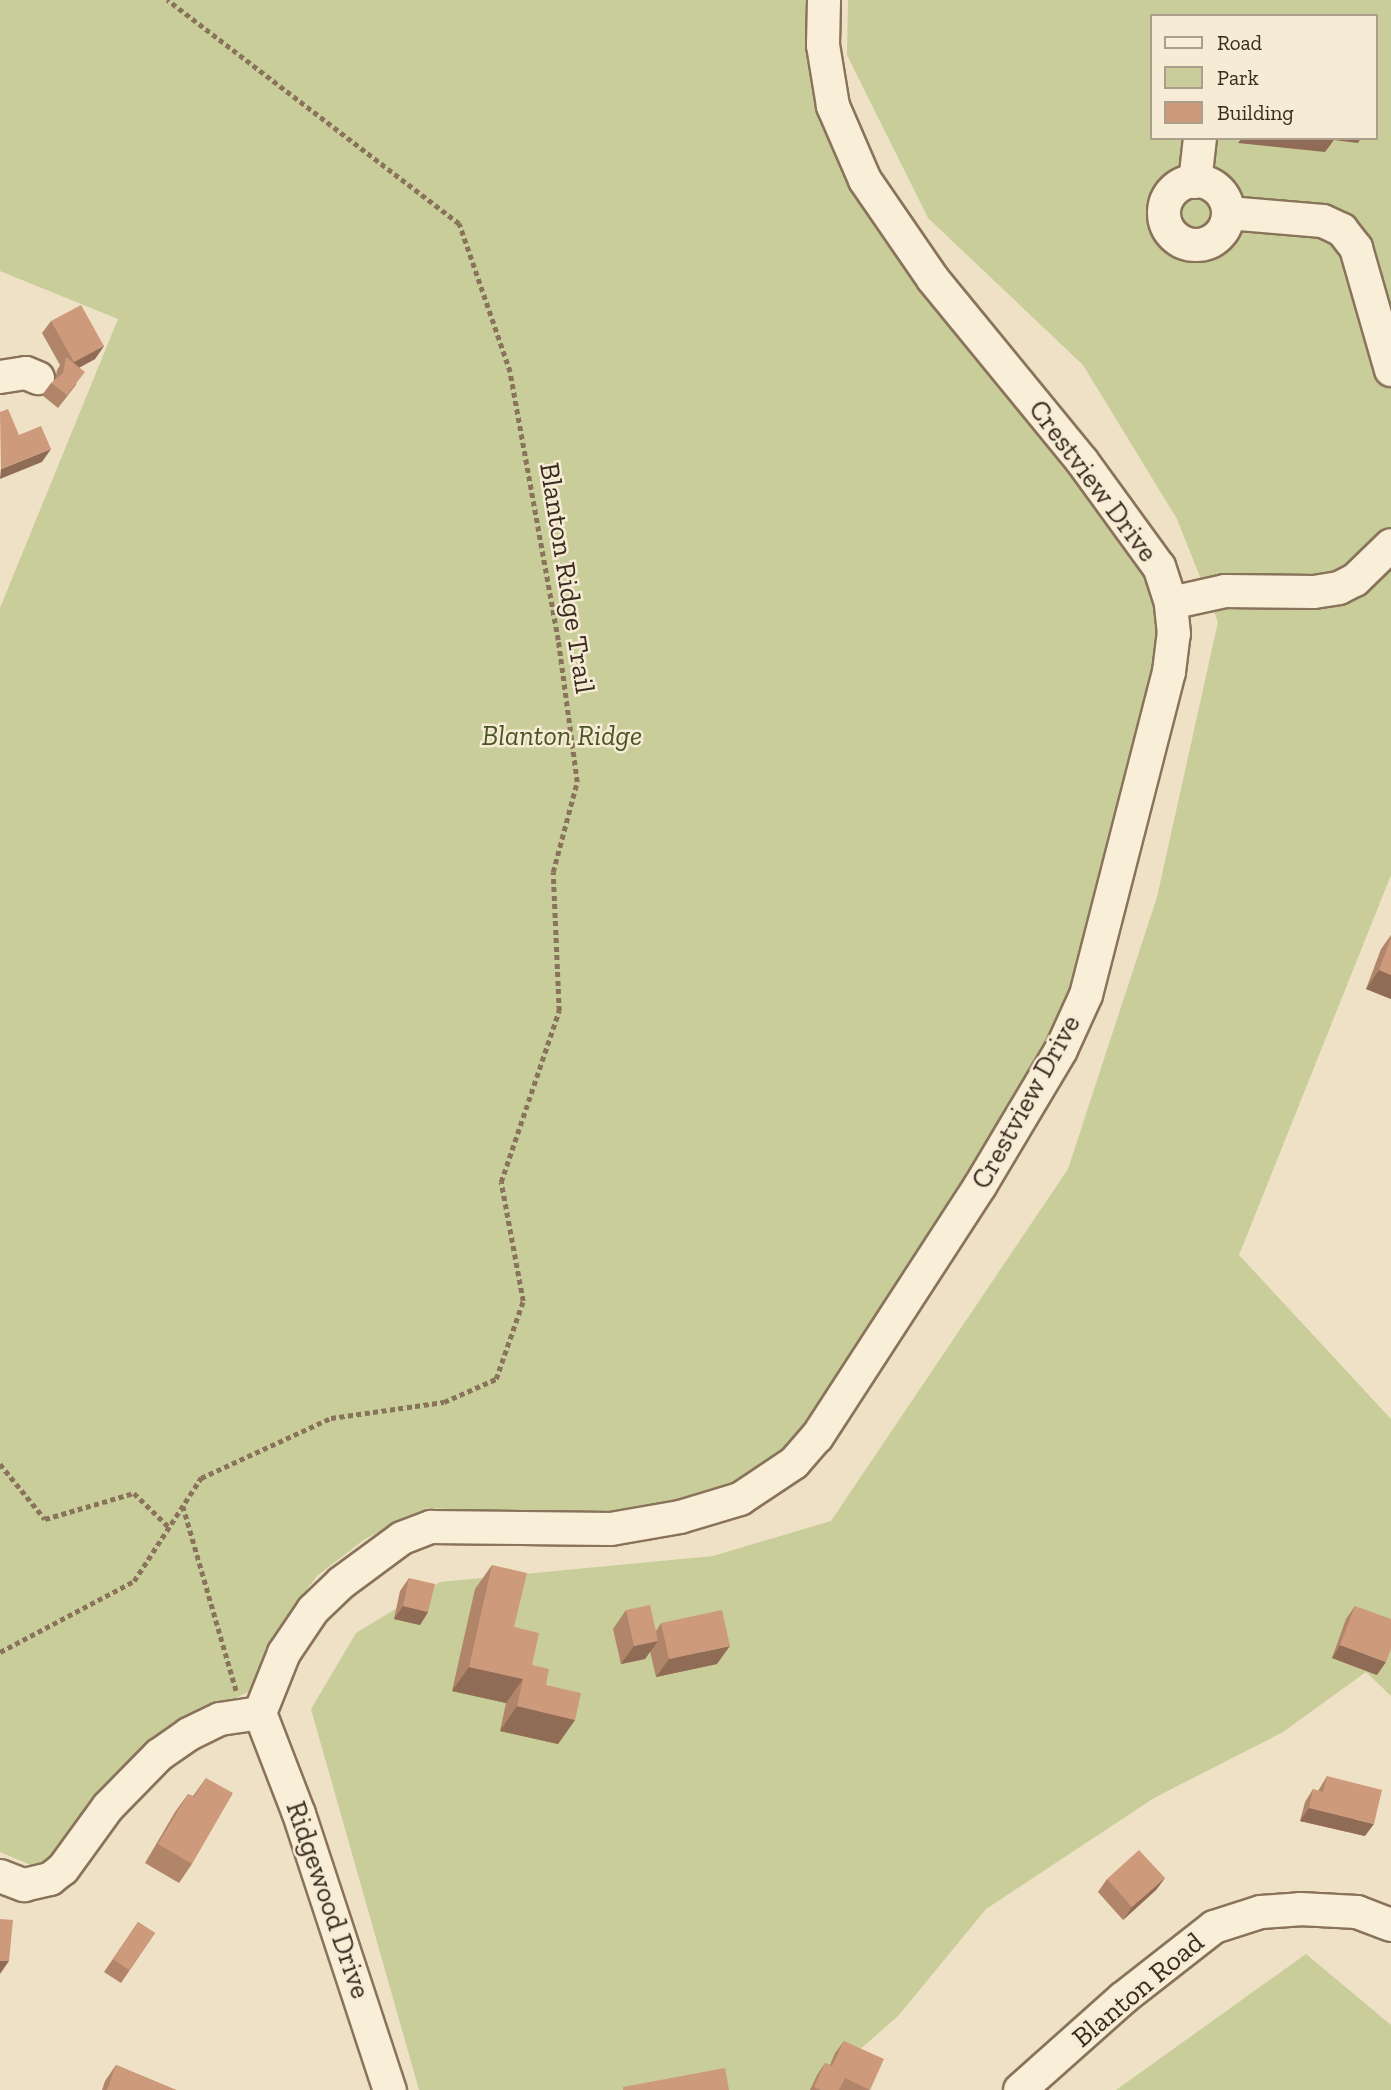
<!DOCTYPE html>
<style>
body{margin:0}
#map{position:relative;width:1391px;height:2090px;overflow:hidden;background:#efe1c5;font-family:"Zilla Slab",serif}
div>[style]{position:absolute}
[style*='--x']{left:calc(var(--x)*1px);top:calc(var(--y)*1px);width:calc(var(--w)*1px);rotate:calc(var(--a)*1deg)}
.green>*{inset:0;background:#c8cd99}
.path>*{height:4.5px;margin-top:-2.25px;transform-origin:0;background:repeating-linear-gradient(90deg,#8a735b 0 5px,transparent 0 8.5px)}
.roads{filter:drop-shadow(2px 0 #8a735b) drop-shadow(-2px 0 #8a735b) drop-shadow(0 2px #8a735b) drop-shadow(0 -2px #8a735b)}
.minor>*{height:32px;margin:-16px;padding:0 16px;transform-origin:16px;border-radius:16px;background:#f9efd8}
.minor>.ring{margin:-16px;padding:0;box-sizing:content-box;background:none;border:32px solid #f9efd8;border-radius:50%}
.wall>*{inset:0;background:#b0856a}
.shaded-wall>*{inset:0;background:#906c56}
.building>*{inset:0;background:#cd9b7b}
span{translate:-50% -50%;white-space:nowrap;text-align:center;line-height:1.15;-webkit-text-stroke:5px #f6ebd5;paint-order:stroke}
.street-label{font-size:28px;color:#3a2b1f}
.park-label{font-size:28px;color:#4b5625;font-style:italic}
.legend{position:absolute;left:1150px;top:14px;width:228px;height:126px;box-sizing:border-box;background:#f6ebd5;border:2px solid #ab9e8c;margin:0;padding:9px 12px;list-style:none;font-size:21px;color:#3a2b1f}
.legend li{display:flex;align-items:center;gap:14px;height:35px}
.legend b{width:35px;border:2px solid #ab9e8c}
</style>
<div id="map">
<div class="green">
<div style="clip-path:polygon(0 0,812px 0,811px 36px,823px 123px,844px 176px,1127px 543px,1154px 582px,1164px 643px,1080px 975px,1057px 1025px,1022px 1092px,788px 1455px,712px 1497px,602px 1516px,427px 1508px,365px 1539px,317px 1576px,293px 1608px,252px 1690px,203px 1714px,45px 1871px,0 1852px,0 608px,118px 319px,0 271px)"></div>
<div style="clip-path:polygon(evenodd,848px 0,1391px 0,1391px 875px,1239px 1255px,1391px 1419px,1391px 1696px,1366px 1672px,1283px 1732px,1154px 1798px,986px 1909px,899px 2015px,814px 2090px,419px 2090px,311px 1709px,356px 1633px,440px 1582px,713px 1556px,831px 1521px,1068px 1169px,1157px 897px,1218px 622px,1177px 519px,1083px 365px,928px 218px,847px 55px,848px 0,1151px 16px,1375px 16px,1375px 138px,1151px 138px,1151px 16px)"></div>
<div style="clip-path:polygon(1306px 1954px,1391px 2025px,1391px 2090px,1116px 2090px)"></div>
</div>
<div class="path">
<div style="--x:0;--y:1464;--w:71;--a:50.7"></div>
<div style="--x:45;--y:1519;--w:93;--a:-16.3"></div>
<div style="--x:134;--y:1493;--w:49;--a:44.2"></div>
<div style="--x:183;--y:1506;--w:195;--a:73.9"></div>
<div style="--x:0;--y:1652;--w:152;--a:-27.9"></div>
<div style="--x:134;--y:1581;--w:123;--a:-57"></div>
<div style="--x:201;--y:1478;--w:143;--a:-24.8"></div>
<div style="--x:331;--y:1418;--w:114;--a:-8.1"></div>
<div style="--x:444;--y:1402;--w:57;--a:-23.9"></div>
<div style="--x:496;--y:1379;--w:83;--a:-70.9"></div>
<div style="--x:523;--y:1301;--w:121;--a:-100.5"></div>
<div style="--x:501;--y:1182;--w:181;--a:-71.3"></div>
<div style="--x:559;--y:1011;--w:139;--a:-92.5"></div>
<div style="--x:553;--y:872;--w:93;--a:-75.1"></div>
<div style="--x:577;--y:782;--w:143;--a:-97.6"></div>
<div style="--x:558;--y:640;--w:272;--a:-100.2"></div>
<div style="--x:510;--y:372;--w:157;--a:-109"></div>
<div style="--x:459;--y:224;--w:368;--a:-142.5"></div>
</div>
<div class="roads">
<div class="minor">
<div class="ring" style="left:1164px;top:181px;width:32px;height:32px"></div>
<div style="--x:1195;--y:182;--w:44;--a:-83.5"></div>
<div style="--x:1228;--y:213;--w:95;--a:4.8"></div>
<div style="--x:1323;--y:221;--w:21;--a:25"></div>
<div style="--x:1342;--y:230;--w:23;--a:52"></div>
<div style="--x:1356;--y:248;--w:127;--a:74"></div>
<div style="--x:0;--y:377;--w:26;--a:-9"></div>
<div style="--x:26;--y:373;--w:13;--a:23"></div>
<div style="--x:1171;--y:603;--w:55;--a:-12.5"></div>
<div style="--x:1225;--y:591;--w:89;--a:0.6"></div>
<div style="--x:1314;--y:592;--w:25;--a:-9"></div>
<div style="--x:1339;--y:588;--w:18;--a:-27"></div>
<div style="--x:1355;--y:580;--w:50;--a:-44.2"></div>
<div style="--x:260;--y:1713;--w:65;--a:-68.2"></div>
<div style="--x:284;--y:1653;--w:52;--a:-56"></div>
<div style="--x:313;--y:1610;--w:39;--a:-44"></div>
<div style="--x:341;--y:1583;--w:76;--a:-36.4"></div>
<div style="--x:402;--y:1538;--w:31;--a:-21"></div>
<div style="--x:431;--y:1527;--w:180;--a:0.6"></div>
<div style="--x:611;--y:1529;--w:70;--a:-9.9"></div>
<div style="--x:680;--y:1517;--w:63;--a:-16.7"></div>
<div style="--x:740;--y:1499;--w:65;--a:-33.7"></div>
<div style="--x:794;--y:1463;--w:35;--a:-49"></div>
<div style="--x:817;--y:1437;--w:299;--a:-57"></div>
<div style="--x:980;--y:1186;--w:158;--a:-59.2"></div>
<div style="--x:1061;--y:1050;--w:60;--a:-65.6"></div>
<div style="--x:1086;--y:995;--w:333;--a:-75.6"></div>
<div style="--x:1169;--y:672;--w:38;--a:-83"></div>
<div style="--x:1174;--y:634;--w:31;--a:-96"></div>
<div style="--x:1171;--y:603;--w:38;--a:-108"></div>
<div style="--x:1159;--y:567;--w:131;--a:-126"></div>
<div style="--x:1082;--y:461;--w:235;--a:-129.3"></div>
<div style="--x:933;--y:279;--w:120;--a:-124.5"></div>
<div style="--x:865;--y:180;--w:81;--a:-113.4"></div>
<div style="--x:833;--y:106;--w:62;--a:-99.3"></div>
<div style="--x:823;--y:45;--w:45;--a:-88.7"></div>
<div style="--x:260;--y:1713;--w:108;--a:68.9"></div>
<div style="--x:299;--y:1814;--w:291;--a:71.8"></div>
<div style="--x:0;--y:1876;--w:26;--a:21"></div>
<div style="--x:24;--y:1885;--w:27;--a:-13"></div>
<div style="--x:50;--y:1879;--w:16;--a:-38"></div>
<div style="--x:63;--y:1869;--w:77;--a:-54"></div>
<div style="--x:108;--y:1807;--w:73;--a:-45.6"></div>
<div style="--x:159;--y:1755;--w:37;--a:-35"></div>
<div style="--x:189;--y:1734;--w:34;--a:-26"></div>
<div style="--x:220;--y:1719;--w:40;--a:-8.5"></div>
<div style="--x:1020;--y:2090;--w:137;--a:-41.7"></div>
<div style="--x:1122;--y:1999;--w:117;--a:-38"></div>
<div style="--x:1214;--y:1927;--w:49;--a:-17.7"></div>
<div style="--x:1261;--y:1912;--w:39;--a:-4"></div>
<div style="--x:1300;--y:1909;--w:57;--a:3"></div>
<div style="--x:1357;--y:1912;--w:36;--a:21"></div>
</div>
</div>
<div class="wall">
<div style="clip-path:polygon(51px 321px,104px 346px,95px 359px,79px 368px,76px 385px,58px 408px,42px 395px,51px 383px,55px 380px,57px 370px,60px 365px,42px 333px)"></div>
<div style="clip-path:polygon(1391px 935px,1391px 999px,1366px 989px,1381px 949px)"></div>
<div style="clip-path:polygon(492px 1565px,514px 1627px,532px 1665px,546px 1685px,575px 1720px,558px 1744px,500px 1731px,506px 1703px,452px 1691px,475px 1589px)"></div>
<div style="clip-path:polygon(409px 1578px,428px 1612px,420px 1625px,394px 1619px,400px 1591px)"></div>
<div style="clip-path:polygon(1355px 1606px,1377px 1675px,1332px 1658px,1346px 1619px)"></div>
<div style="clip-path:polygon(626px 1610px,656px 1631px,661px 1623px,717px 1664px,656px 1677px,650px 1651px,645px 1659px,621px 1664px,613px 1629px)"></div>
<div style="clip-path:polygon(1327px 1776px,1365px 1836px,1300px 1821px,1305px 1802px,1313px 1789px,1318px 1791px)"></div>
<div style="clip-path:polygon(206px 1778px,192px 1864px,179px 1883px,145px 1863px,175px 1812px,188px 1794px,193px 1796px)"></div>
<div style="clip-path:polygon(1165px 1878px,1156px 1890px,1123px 1920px,1098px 1892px,1107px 1879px)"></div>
<div style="clip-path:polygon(138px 1922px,155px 1933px,121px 1983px,104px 1972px)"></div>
<div style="clip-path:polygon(844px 2041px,870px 2090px,810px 2090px,817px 2075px,825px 2063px,830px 2065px,835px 2053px)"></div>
<div style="clip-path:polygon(116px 2065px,176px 2090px,102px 2090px,105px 2081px)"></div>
</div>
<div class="shaded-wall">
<div style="clip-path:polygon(1242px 138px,1361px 138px,1358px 143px,1334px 140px,1325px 152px,1238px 143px)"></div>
<div style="clip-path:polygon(104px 346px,95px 359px,65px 375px,74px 362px)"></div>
<div style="clip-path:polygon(51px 449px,42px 462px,0 479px,1px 469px)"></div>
<div style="clip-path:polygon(1379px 970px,1391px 975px,1391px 999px,1366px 989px)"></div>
<div style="clip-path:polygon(403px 1606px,428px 1612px,420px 1625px,394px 1619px)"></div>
<div style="clip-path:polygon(658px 1641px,645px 1659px,621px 1664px,634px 1646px)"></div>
<div style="clip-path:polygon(1340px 1645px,1386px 1662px,1377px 1675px,1332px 1658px)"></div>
<div style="clip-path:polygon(730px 1646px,717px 1664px,656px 1677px,669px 1659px)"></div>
<div style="clip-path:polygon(469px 1667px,523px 1679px,506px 1703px,452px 1691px)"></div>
<div style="clip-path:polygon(517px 1706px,575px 1720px,558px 1744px,500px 1731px)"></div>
<div style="clip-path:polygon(1309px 1808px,1374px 1824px,1365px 1836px,1300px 1821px)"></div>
<div style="clip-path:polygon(1165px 1878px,1156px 1890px,1123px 1920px,1132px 1907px)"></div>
<div style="clip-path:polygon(0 1961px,9px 1961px,0 1974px)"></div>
</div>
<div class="building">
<div style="clip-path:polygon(1375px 91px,1378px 92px,1375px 115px)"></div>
<div style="clip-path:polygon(81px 305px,104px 346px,74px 362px,51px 321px)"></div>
<div style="clip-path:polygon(66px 357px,85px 372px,67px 395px,51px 383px,63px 373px)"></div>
<div style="clip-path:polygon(8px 409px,19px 435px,41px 426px,51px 449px,1px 469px,0 412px)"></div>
<div style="clip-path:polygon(1391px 938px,1391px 975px,1379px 970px)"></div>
<div style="clip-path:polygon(492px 1565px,527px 1573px,514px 1627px,539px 1633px,532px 1665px,549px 1669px,546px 1685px,581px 1693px,575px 1720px,517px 1706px,523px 1679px,469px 1667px)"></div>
<div style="clip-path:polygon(409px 1578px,435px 1584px,428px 1612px,403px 1606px)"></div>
<div style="clip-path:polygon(650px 1605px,658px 1641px,634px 1646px,626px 1610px)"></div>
<div style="clip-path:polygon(1355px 1606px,1391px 1619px,1391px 1649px,1386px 1662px,1340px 1645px)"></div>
<div style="clip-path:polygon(722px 1610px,730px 1646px,669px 1659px,661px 1623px)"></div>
<div style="clip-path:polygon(1327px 1776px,1382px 1790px,1374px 1824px,1309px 1808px,1313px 1789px,1323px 1792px)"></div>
<div style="clip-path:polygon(206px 1778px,233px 1793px,192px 1864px,158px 1844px,188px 1794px,194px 1797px)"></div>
<div style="clip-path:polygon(1139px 1850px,1165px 1878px,1132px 1907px,1107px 1879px)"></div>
<div style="clip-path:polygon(0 1919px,13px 1920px,9px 1961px,0 1961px)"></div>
<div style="clip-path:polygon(138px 1922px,155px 1933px,129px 1970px,113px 1959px)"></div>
<div style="clip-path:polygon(844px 2041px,884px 2059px,870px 2090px,845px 2078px,839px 2090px,821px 2090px,814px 2087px,825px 2063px,832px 2066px)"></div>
<div style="clip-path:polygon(116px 2065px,176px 2090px,107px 2090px)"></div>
<div style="clip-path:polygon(725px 2068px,729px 2090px,623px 2090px,623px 2087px)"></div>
</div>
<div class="street-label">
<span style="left:1093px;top:481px;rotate:53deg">Crestview Drive</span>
<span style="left:567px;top:578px;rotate:81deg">Blanton Ridge Trail</span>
<span style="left:1026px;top:1102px;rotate:-61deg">Crestview Drive</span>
<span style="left:328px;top:1900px;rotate:71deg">Ridgewood Drive</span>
<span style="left:1138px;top:1990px;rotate:-40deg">Blanton Road</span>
</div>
<div class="park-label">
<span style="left:562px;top:736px">Blanton Ridge</span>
</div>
<ul class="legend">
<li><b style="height:9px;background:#f9efd8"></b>Road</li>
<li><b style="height:19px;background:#c8cd99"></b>Park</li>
<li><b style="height:19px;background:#cd9b7b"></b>Building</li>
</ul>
</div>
